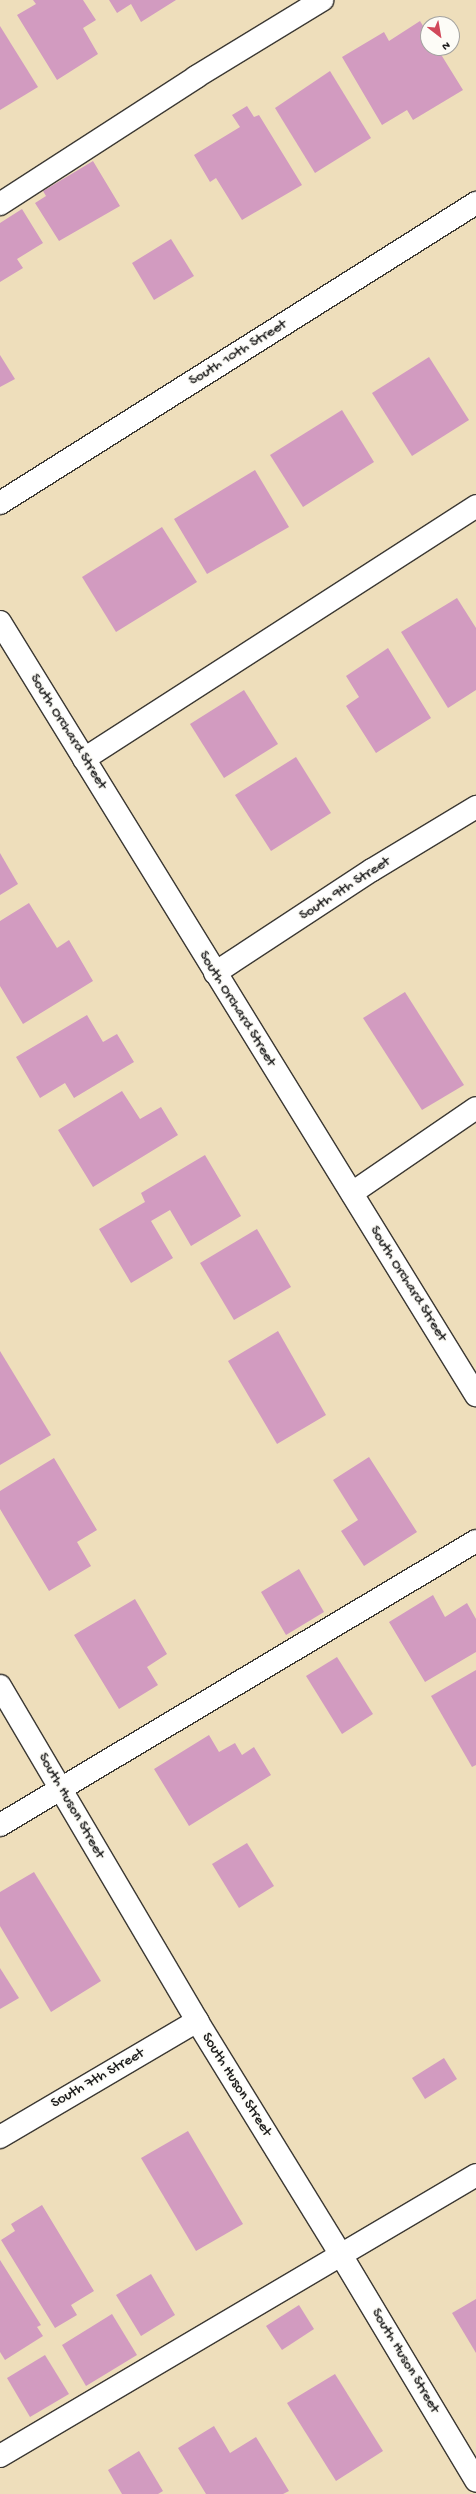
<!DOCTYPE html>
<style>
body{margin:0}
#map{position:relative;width:476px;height:2494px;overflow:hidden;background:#eedebb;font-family:"Gochi Hand",sans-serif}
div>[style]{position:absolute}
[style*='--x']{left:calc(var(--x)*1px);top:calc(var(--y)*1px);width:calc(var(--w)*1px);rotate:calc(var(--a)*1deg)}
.building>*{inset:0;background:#d29bc0}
.roads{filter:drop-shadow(1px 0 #3c3934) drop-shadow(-1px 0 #3c3934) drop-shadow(0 1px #3c3934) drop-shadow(0 -1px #3c3934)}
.minor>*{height:22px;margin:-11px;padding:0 11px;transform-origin:11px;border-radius:11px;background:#fff}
span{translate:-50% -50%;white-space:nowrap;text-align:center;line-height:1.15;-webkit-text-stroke:3.5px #fdfcf7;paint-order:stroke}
.street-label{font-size:15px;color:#1c1c1c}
.north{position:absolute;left:420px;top:16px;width:40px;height:40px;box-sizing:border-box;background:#fdfcf7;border:1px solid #a3a29f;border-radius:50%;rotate:149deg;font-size:11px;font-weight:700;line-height:16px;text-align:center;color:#1c1c1c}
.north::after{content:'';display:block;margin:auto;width:14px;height:18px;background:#d1495b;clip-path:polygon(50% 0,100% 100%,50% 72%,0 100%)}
</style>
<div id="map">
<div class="building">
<div style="clip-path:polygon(33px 0,83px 0,96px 20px,83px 28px,98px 54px,57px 80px,17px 15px,36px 4px)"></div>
<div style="clip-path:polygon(109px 0,176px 0,141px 22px,131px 4px,117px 13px)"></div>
<div style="clip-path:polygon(420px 21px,428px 34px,428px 48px,437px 48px,463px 90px,413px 120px,407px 110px,382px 125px,342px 57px,384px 32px,389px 41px)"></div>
<div style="clip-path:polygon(0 26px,38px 87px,0 110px)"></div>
<div style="clip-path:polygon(330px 71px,371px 138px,315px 173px,275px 108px)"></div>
<div style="clip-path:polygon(247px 106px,254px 117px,259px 115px,302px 185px,242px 220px,216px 178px,210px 182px,194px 155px,240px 127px,232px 115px)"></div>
<div style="clip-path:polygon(93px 161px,120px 206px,59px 241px,35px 203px,46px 196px,43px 191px)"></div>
<div style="clip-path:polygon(22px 209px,43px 243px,17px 259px,23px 268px,0 282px,0 223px)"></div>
<div style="clip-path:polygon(171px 239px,194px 276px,154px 300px,132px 263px)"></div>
<div style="clip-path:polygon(0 355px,15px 379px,0 387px)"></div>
<div style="clip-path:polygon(429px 357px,469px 420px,412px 456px,372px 393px)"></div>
<div style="clip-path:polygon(342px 410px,374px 462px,303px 507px,270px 455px)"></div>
<div style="clip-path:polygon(255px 470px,289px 527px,207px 574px,174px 519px)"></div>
<div style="clip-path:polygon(162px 527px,197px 582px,116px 632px,82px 577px)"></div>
<div style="clip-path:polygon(457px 598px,476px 628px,476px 690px,448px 708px,401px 632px)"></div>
<div style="clip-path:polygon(388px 648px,431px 718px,376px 753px,346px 706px,359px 697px,346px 676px)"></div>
<div style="clip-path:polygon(244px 690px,278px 744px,224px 778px,190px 724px)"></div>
<div style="clip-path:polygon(296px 757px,331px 813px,271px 851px,235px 795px)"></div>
<div style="clip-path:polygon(0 853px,18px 884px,0 895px)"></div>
<div style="clip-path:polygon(29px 903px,57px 948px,69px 940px,93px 981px,23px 1024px,0 986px,0 921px)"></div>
<div style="clip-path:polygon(405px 992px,464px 1085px,422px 1110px,363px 1018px)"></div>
<div style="clip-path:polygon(87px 1015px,103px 1042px,117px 1034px,134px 1062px,74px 1098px,65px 1083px,40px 1098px,16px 1057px)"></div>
<div style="clip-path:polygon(122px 1091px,140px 1119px,161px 1107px,178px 1135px,93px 1187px,58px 1130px)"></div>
<div style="clip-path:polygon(205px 1155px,241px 1216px,191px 1246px,170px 1210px,151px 1221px,173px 1258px,131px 1283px,99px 1229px,145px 1202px,141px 1193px)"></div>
<div style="clip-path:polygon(257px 1229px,291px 1287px,234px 1320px,200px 1263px)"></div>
<div style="clip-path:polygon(278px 1331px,326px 1415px,277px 1444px,228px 1361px)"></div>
<div style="clip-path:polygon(0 1351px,51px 1435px,0 1465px)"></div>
<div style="clip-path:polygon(369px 1457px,417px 1532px,364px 1566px,341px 1531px,358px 1520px,333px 1480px)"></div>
<div style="clip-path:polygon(54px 1458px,97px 1530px,77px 1542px,91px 1566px,49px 1591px,0 1509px,0 1491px)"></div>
<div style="clip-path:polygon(299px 1569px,324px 1612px,286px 1635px,261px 1592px)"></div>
<div style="clip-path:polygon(433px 1595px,445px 1617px,467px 1603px,476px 1619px,476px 1652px,425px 1682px,389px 1622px)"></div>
<div style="clip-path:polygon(135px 1599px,167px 1654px,147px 1667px,158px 1685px,119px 1709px,74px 1635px)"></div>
<div style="clip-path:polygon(337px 1657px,373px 1714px,342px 1734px,306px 1676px)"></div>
<div style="clip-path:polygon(476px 1670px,476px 1765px,472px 1767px,431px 1696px)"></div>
<div style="clip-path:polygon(209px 1735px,219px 1752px,235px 1743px,242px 1755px,254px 1747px,271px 1775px,189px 1826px,154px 1769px)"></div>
<div style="clip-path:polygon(247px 1843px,274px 1886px,239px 1908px,212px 1864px)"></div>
<div style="clip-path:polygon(34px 1872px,101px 1981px,51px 2012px,0 1926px,0 1892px)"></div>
<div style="clip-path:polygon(0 1968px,19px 1998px,0 2009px)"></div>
<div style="clip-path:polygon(444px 2058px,457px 2079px,425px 2099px,412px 2078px)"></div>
<div style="clip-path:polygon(188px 2131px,243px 2224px,196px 2251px,141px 2158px)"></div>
<div style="clip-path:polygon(42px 2205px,94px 2291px,71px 2305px,77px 2315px,55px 2328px,1px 2240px,15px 2231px,11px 2224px)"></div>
<div style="clip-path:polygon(0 2260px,41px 2325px,37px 2327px,43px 2336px,5px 2360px,0 2352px)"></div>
<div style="clip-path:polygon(151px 2274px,175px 2315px,141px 2336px,116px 2295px)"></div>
<div style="clip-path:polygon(476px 2299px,476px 2353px,452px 2313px)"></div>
<div style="clip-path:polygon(299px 2305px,314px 2329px,282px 2350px,266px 2326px)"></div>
<div style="clip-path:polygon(112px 2314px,137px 2355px,86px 2386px,62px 2345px)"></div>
<div style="clip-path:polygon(45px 2355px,69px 2394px,30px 2417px,7px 2378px)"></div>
<div style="clip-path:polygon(335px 2374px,383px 2451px,336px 2481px,287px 2403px)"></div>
<div style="clip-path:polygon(214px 2426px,230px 2453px,256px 2437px,289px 2491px,283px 2494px,206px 2494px,178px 2448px)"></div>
<div style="clip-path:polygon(139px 2451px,163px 2491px,158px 2494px,122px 2494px,108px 2470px)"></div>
</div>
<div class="roads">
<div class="minor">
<div style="--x:0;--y:204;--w:234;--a:-32.9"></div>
<div style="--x:196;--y:77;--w:148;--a:-31.4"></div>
<div style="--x:0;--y:503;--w:563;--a:-32.22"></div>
<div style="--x:0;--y:622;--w:908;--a:58.38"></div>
<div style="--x:84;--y:759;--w:467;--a:-32.8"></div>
<div style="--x:215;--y:973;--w:188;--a:-33.3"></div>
<div style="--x:372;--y:870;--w:122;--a:-31.2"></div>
<div style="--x:352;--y:1193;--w:150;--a:-34.4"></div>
<div style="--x:0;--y:1686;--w:389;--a:59.5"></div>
<div style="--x:197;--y:2021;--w:275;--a:58.4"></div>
<div style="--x:341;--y:2255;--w:263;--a:59.1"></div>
<div style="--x:0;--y:1825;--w:554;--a:-30.82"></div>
<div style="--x:0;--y:2137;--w:229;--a:-30.5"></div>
<div style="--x:0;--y:2456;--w:553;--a:-30.55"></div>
</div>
</div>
<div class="street-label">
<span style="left:238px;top:353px;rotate:-32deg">South 10th Street</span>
<span style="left:68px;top:732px;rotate:58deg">South Orchard Street</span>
<span style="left:345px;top:889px;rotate:-33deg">South 9th Street</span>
<span style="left:237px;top:1009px;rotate:58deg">South Orchard Street</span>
<span style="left:408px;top:1284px;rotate:58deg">South Orchard Street</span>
<span style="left:71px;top:1806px;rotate:60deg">South Huson Street</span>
<span style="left:98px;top:2079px;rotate:-30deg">South 7th Street</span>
<span style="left:236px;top:2085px;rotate:58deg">South Huson Street</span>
<span style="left:405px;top:2361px;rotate:59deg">South Huson Street</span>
</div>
<div class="north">N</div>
</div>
